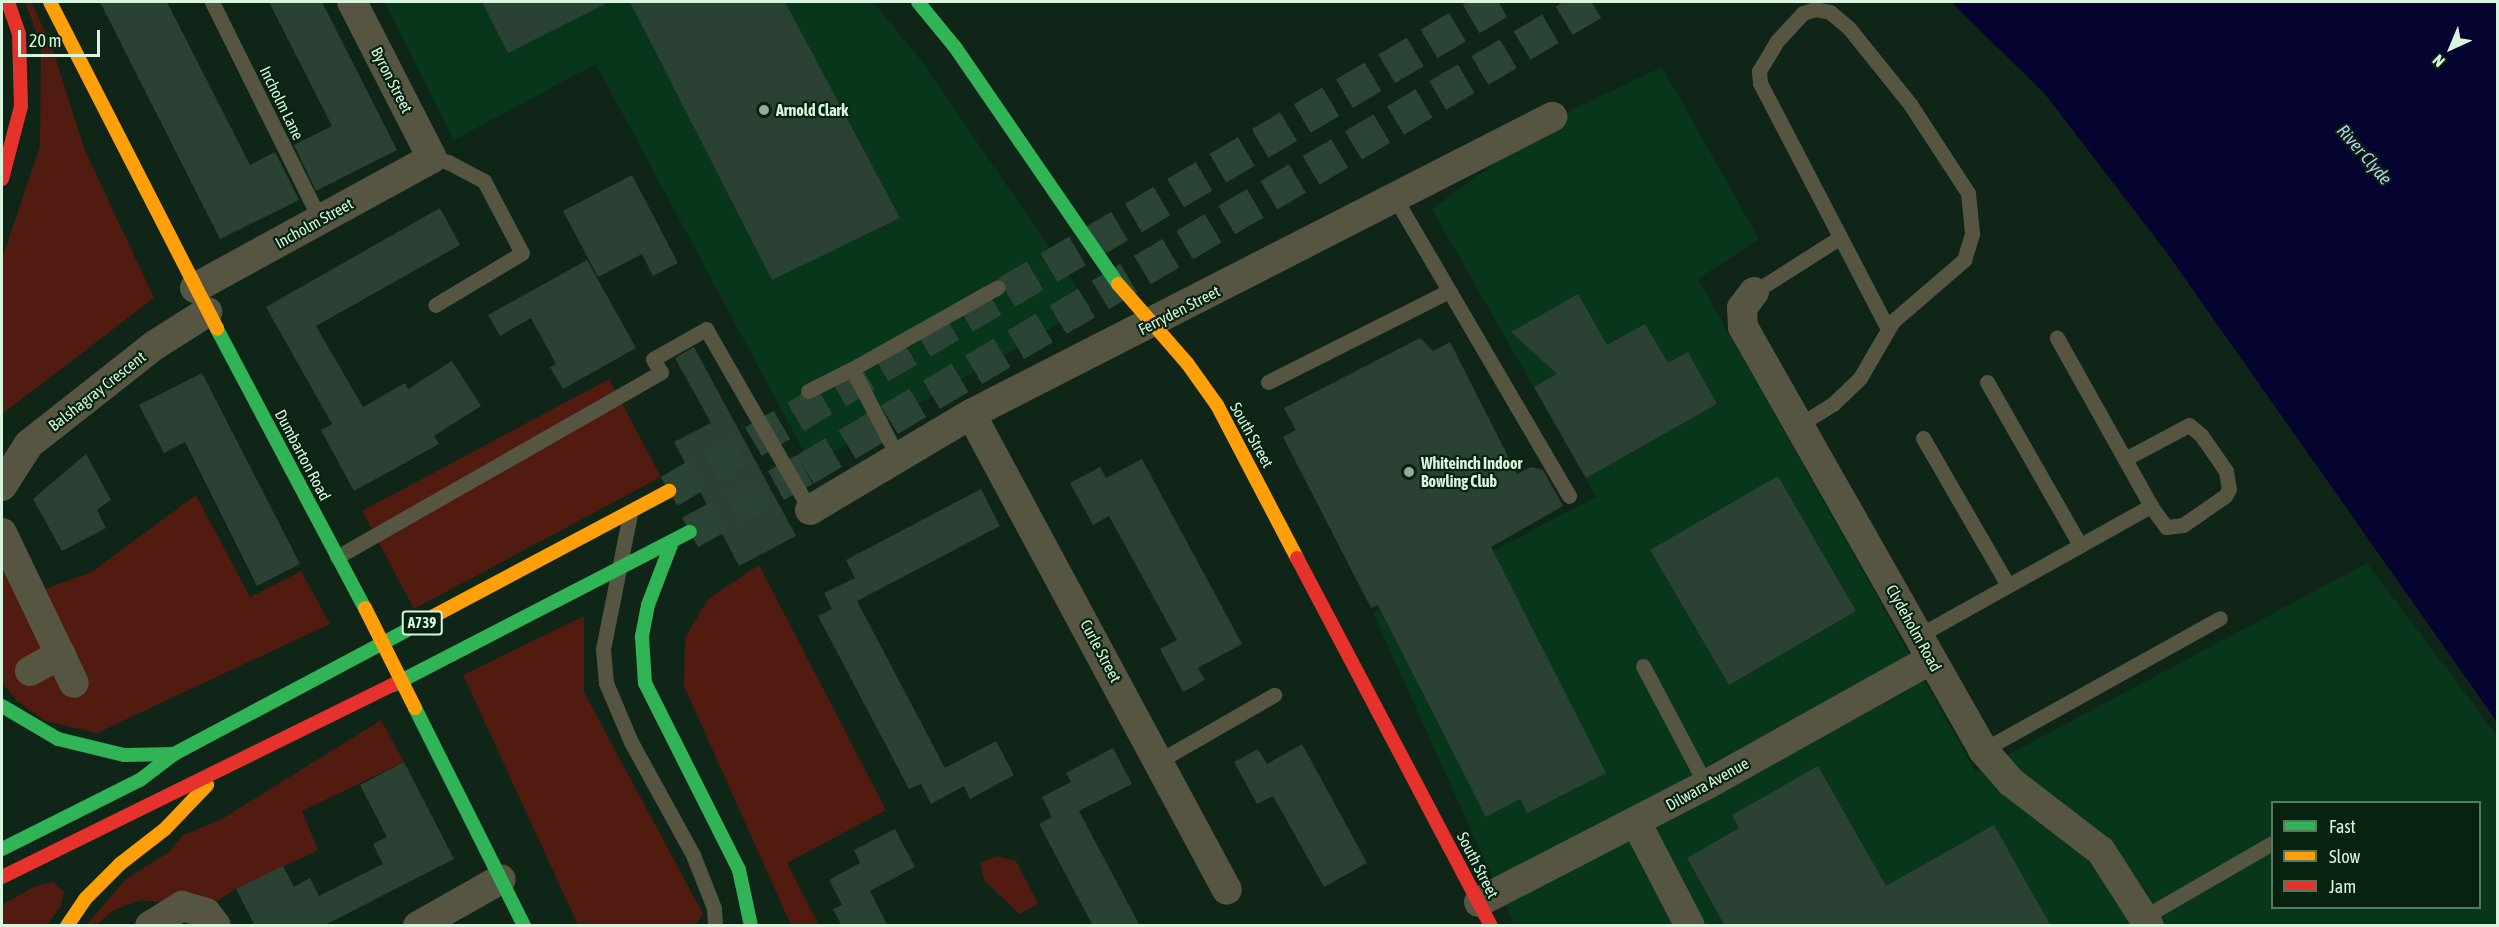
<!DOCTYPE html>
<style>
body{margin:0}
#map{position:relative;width:2499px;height:927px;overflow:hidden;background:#0e2517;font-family:"Asap Condensed",sans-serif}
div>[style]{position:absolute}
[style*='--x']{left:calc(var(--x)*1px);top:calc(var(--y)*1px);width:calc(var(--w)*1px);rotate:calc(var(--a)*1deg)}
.built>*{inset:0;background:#07361a}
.green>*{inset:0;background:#511b0f}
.water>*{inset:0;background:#050330}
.building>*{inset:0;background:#2b4133}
.primary-tunnel>*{height:33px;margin-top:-16.5px;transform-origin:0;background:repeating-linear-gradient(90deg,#2c4435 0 33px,transparent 0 49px)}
.lane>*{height:15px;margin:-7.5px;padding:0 7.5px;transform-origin:7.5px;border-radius:7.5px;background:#565541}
.street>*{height:30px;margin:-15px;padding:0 15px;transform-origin:15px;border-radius:15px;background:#565541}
.fast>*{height:14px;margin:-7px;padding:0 7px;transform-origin:7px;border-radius:7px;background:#30b455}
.slow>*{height:14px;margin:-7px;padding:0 7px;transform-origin:7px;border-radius:7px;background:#ff9f0a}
.jam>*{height:14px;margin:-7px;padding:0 7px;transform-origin:7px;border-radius:7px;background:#e5322d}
.slow-bridge>*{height:14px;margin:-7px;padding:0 7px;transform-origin:7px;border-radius:7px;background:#ff9f0a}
.dots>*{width:16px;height:16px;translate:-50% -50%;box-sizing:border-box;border:3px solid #062310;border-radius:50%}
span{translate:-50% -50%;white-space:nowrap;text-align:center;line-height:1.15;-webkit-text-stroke:4.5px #062310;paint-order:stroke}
.shield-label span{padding:2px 4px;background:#062310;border:2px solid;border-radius:4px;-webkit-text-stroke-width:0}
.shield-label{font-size:15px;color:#d9f5df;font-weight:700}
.street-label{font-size:16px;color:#d9f5df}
.poi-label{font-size:16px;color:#d9f5df;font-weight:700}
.left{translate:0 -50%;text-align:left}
.water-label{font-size:18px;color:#bbc8f1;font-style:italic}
.frame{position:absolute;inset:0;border:3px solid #d9f5df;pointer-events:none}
.legend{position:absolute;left:2271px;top:801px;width:210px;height:108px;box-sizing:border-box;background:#062310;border:2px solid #5a7763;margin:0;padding:8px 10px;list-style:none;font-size:18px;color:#d9f5df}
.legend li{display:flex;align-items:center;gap:12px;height:30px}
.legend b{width:30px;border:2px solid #5a7763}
.north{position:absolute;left:2421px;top:18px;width:60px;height:60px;-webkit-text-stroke:4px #062310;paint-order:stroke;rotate:224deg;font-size:16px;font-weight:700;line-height:24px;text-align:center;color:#d9f5df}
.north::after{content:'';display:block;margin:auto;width:21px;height:27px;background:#d9f5df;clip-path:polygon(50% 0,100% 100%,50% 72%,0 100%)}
.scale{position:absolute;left:18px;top:30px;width:82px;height:27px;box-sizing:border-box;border:3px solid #d9f5df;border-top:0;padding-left:8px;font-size:18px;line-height:21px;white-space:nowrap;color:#d9f5df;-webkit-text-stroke:4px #062310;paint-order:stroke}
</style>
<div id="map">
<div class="built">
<div style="clip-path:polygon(385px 2px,873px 2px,920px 59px,1090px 306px,811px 465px,596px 64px,454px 140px)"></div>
<div style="clip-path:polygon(evenodd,1662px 67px,1759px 239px,1698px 279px,1976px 772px,2367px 563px,2497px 736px,2497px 925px,1514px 925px,1373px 613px,1596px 497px,1432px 209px,1563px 114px,1662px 67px,2272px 802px,2480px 802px,2480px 908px,2272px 908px,2272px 802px)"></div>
</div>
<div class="green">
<div style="clip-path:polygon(25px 2px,31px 2px,51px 44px,84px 148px,154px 298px,2px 414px,2px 259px,40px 146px,41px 45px)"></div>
<div style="clip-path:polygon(609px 379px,661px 477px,414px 609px,362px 511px)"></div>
<div style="clip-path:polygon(196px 495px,250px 597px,301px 571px,330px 624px,97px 733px,45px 721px,17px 701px,2px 682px,2px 551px,26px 596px,92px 572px)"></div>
<div style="clip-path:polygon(759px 565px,886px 810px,787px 863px,819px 925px,791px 925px,684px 686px,685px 638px,708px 599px)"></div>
<div style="clip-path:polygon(584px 616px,584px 692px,703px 914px,695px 925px,578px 925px,463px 675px)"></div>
<div style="clip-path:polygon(381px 720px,404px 762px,302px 811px,318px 850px,236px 889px,190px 918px,165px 903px,141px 900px,114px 910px,96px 925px,85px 926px,126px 879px,169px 852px,183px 835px,222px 819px)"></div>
<div style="clip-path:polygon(997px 856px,1016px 861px,1038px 904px,1019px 914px,984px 880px,980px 863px)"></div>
<div style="clip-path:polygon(53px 882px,64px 892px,61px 906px,47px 925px,2px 925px,2px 905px,35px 886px)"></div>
</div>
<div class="water">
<div style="clip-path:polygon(1951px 2px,2497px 2px,2497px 722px,2167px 253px,2045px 94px)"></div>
</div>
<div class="building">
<div style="clip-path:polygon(100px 2px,167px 2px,250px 165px,275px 152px,299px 200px,220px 239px)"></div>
<div style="clip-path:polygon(269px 2px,322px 2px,397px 150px,316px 191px,294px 145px,332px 126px)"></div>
<div style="clip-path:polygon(482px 2px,609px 2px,508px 53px)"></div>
<div style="clip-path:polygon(630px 2px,785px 2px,900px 218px,772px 280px)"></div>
<div style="clip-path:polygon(632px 175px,678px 263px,653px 276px,642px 254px,598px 277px,563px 211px)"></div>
<div style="clip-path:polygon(440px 208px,460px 245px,316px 326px,363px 407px,405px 383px,408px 389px,452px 361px,481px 406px,434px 436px,439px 444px,354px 491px,321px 430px,332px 424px,266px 307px)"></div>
<div style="clip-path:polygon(587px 260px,636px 348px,563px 389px,550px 367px,556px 364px,531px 318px,500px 336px,488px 315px)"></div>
<div style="clip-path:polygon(1578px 294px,1607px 345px,1645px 324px,1668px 363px,1688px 352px,1717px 404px,1586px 478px,1534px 387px,1557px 374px,1511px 332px)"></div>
<div style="clip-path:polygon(1420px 338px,1433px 351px,1450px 342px,1517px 474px,1531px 467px,1543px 470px,1563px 506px,1491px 547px,1606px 773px,1527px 813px,1520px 799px,1486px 817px,1378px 605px,1371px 608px,1283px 437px,1296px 430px,1284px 408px)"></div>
<div style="clip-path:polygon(694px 347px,796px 536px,739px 566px,674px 442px,711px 423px,675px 358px)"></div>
<div style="clip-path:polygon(202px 373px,300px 564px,257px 586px,185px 442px,164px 453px,139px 405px)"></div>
<div style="clip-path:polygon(86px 454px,111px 500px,97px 510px,106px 528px,62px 551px,33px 499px)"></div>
<div style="clip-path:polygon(1142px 459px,1242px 644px,1198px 668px,1205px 680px,1183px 692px,1160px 649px,1177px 640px,1109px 516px,1093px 525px,1070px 483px,1100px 467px,1106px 478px)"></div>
<div style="clip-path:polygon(1778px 476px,1856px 611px,1729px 685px,1650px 550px)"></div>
<div style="clip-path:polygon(981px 489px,1000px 526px,857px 601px,945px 768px,996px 741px,1014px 775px,970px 799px,964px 786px,931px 804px,921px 784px,909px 789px,818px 616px,832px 609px,824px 593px,855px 578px,846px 560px)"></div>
<div style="clip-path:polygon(1302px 744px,1367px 863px,1324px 887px,1273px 796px,1257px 804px,1234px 762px,1258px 749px,1267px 764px)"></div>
<div style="clip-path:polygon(1113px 748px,1132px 784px,1079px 811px,1140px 926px,1093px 926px,1039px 824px,1052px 817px,1042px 797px,1071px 782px,1066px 773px)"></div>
<div style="clip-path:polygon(404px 762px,454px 859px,323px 926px,255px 926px,236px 889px,283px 866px,294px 887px,310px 878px,319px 896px,383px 864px,373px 844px,387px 837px,360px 785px)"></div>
<div style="clip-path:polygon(1818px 766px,1886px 886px,1994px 825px,2051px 926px,1725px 926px,1687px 858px,1739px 828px,1732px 815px)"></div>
<div style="clip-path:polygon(895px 829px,915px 867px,870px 891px,888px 926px,842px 926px,833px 909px,842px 905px,829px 880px,860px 863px,854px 850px)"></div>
</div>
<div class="primary-tunnel">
<div style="--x:669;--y:491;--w:963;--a:-30.5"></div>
<div style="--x:690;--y:532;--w:131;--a:-28.7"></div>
<div style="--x:805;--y:469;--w:918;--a:-30.59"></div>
</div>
<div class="lane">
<div style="--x:212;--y:2;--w:243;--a:63.6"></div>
<div style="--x:432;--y:158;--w:16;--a:14"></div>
<div style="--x:448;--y:162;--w:41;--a:27.8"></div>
<div style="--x:484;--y:181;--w:81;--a:62.2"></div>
<div style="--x:522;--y:253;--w:101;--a:149.1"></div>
<div style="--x:1395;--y:198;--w:345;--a:59.7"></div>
<div style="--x:1754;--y:292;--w:101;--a:-32.4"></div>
<div style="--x:852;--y:369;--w:167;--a:-29.3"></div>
<div style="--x:1268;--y:382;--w:203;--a:-26.7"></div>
<div style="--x:1987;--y:382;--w:188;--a:60.3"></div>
<div style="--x:808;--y:391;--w:49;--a:-26.6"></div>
<div style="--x:852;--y:369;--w:99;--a:62.4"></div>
<div style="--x:1799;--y:425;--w:40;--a:-32"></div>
<div style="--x:1833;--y:404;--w:37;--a:-44"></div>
<div style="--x:1860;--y:378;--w:66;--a:-59.9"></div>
<div style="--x:1893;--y:321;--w:94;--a:-40.7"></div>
<div style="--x:1964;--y:260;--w:28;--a:-73"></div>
<div style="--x:1972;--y:233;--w:40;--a:-95.7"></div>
<div style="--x:1968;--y:193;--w:106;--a:-123.1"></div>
<div style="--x:1910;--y:104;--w:97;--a:-128.8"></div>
<div style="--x:1849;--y:28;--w:25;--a:-140"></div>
<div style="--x:1830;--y:12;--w:15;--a:-169"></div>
<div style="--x:1815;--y:9;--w:13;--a:162"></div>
<div style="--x:1803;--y:13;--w:38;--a:133"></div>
<div style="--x:1777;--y:41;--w:35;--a:121"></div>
<div style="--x:1759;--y:71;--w:12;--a:85"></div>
<div style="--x:1760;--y:83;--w:277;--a:62.5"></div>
<div style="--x:1923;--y:438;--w:170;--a:60"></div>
<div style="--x:2125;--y:459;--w:72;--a:-28"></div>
<div style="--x:2189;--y:425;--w:16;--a:40"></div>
<div style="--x:2201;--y:435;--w:44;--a:55.2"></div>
<div style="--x:2226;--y:471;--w:18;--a:81"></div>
<div style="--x:2229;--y:489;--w:8;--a:120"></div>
<div style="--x:2225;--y:496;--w:51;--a:145.4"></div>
<div style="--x:2183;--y:525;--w:17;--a:173"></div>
<div style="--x:2166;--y:527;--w:26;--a:-126"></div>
<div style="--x:630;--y:514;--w:138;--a:101.3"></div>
<div style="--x:603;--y:649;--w:34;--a:85"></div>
<div style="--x:606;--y:683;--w:64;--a:67"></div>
<div style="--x:631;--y:742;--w:129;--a:61.2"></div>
<div style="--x:693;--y:855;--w:57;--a:68.4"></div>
<div style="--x:714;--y:908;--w:18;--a:87"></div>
<div style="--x:337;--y:557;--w:373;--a:-29.7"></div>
<div style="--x:661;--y:372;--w:15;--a:-122"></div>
<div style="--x:653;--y:359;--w:61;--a:-29.5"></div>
<div style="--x:706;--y:329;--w:209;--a:60.1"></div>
<div style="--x:1918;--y:636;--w:267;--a:-29.2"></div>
<div style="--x:2151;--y:506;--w:193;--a:-119.2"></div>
<div style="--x:1643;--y:666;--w:135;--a:62.1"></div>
<div style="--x:1983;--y:750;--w:271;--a:-29.1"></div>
<div style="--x:1159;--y:761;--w:133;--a:-29.9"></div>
<div style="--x:2144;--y:917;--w:148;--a:-30"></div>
</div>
<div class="street">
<div style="--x:195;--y:288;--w:270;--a:-28.7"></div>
<div style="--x:432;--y:158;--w:175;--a:-117.1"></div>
<div style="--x:1754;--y:292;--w:20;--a:127"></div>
<div style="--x:1742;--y:308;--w:19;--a:87"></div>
<div style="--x:1743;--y:327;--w:486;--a:60.4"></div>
<div style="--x:1983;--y:750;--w:43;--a:48.8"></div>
<div style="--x:2011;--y:782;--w:113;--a:37.5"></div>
<div style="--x:2101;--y:851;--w:89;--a:57.4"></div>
<div style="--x:971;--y:414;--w:540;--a:61.73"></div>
<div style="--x:2;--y:486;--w:50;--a:-57.3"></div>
<div style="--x:29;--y:444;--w:160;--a:-38.2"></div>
<div style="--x:155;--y:345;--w:62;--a:-32.4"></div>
<div style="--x:810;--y:510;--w:187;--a:-30.8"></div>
<div style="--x:971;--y:414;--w:653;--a:-27.08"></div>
<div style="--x:2;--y:533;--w:166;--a:64.4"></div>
<div style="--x:30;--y:671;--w:35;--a:-29"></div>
<div style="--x:1636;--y:822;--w:117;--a:62.6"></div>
<div style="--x:1479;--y:902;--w:255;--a:-27.3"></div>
<div style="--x:1706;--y:785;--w:258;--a:-29.2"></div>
<div style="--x:150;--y:926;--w:38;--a:-32"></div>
<div style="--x:182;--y:906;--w:25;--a:16"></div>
<div style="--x:206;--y:913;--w:16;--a:52"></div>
<div style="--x:418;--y:926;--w:95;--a:-29.5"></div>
</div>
<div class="fast">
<div style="--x:918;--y:2;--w:58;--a:50.6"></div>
<div style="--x:955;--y:47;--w:288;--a:55.5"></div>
<div style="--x:217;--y:329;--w:316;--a:62.1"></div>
<div style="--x:671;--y:545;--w:64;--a:111"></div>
<div style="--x:648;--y:605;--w:33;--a:101"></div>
<div style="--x:642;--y:637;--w:46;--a:86.3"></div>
<div style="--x:645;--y:683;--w:209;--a:63.3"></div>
<div style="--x:739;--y:870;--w:57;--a:77.9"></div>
<div style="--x:393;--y:685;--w:334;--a:-27.3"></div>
<div style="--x:2;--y:706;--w:65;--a:30.5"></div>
<div style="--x:58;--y:739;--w:68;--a:13.6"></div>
<div style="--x:124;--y:755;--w:50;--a:-1.1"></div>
<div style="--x:415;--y:708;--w:244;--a:63.4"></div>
<div style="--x:2;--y:849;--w:154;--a:-26.6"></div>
<div style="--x:140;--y:780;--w:43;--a:-37.4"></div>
<div style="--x:174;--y:754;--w:290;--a:-28"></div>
</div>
<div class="slow">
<div style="--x:50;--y:2;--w:367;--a:62.9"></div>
<div style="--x:1118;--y:284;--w:105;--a:48.9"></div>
<div style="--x:1187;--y:363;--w:52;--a:54.5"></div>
<div style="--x:1217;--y:405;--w:173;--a:62.4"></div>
<div style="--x:430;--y:618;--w:271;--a:-28"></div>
<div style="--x:67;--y:926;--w:32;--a:-56"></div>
<div style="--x:85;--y:899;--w:49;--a:-45"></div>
<div style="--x:120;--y:864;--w:57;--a:-37.9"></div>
<div style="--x:165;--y:829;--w:61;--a:-46.3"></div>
</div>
<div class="jam">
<div style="--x:2;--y:179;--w:75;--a:-75.4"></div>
<div style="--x:21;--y:106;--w:72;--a:-91.6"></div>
<div style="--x:19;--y:34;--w:34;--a:-109"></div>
<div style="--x:1297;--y:558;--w:416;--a:62.2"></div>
<div style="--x:2;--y:877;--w:436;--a:-26.2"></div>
</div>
<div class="slow-bridge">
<div style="--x:365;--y:608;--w:112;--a:63.4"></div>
</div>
<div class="dots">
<div style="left:764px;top:110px;background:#92ac99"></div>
<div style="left:1409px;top:472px;background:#92ac99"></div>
</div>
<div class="shield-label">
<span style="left:422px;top:623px">A739</span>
</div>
<div class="street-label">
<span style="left:392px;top:80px;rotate:63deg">Byron Street</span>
<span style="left:282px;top:103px;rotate:64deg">Incholm Lane</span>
<span style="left:314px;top:223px;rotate:-29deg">Incholm Street</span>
<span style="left:1179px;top:310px;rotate:-27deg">Ferryden Street</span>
<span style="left:97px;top:391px;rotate:-38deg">Balshagray Crescent</span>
<span style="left:1252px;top:435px;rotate:61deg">South Street</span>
<span style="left:303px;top:455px;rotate:62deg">Dumbarton Road</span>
<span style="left:1914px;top:628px;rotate:61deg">Clydeholm Road</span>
<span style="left:1101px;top:651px;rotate:62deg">Curle Street</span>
<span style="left:1707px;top:784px;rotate:-29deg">Dilwara Avenue</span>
<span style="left:1478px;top:865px;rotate:63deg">South Street</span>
</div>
<div class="poi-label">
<span class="left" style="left:776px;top:110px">Arnold Clark</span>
<span class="left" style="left:1421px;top:472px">Whiteinch Indoor<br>Bowling Club</span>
</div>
<div class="water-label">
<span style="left:2364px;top:155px;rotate:49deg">River Clyde</span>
</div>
<div class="frame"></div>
<ul class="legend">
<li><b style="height:8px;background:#30b455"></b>Fast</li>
<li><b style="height:8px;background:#ff9f0a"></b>Slow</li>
<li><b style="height:8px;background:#e5322d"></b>Jam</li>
</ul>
<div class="north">N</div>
<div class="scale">20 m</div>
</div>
